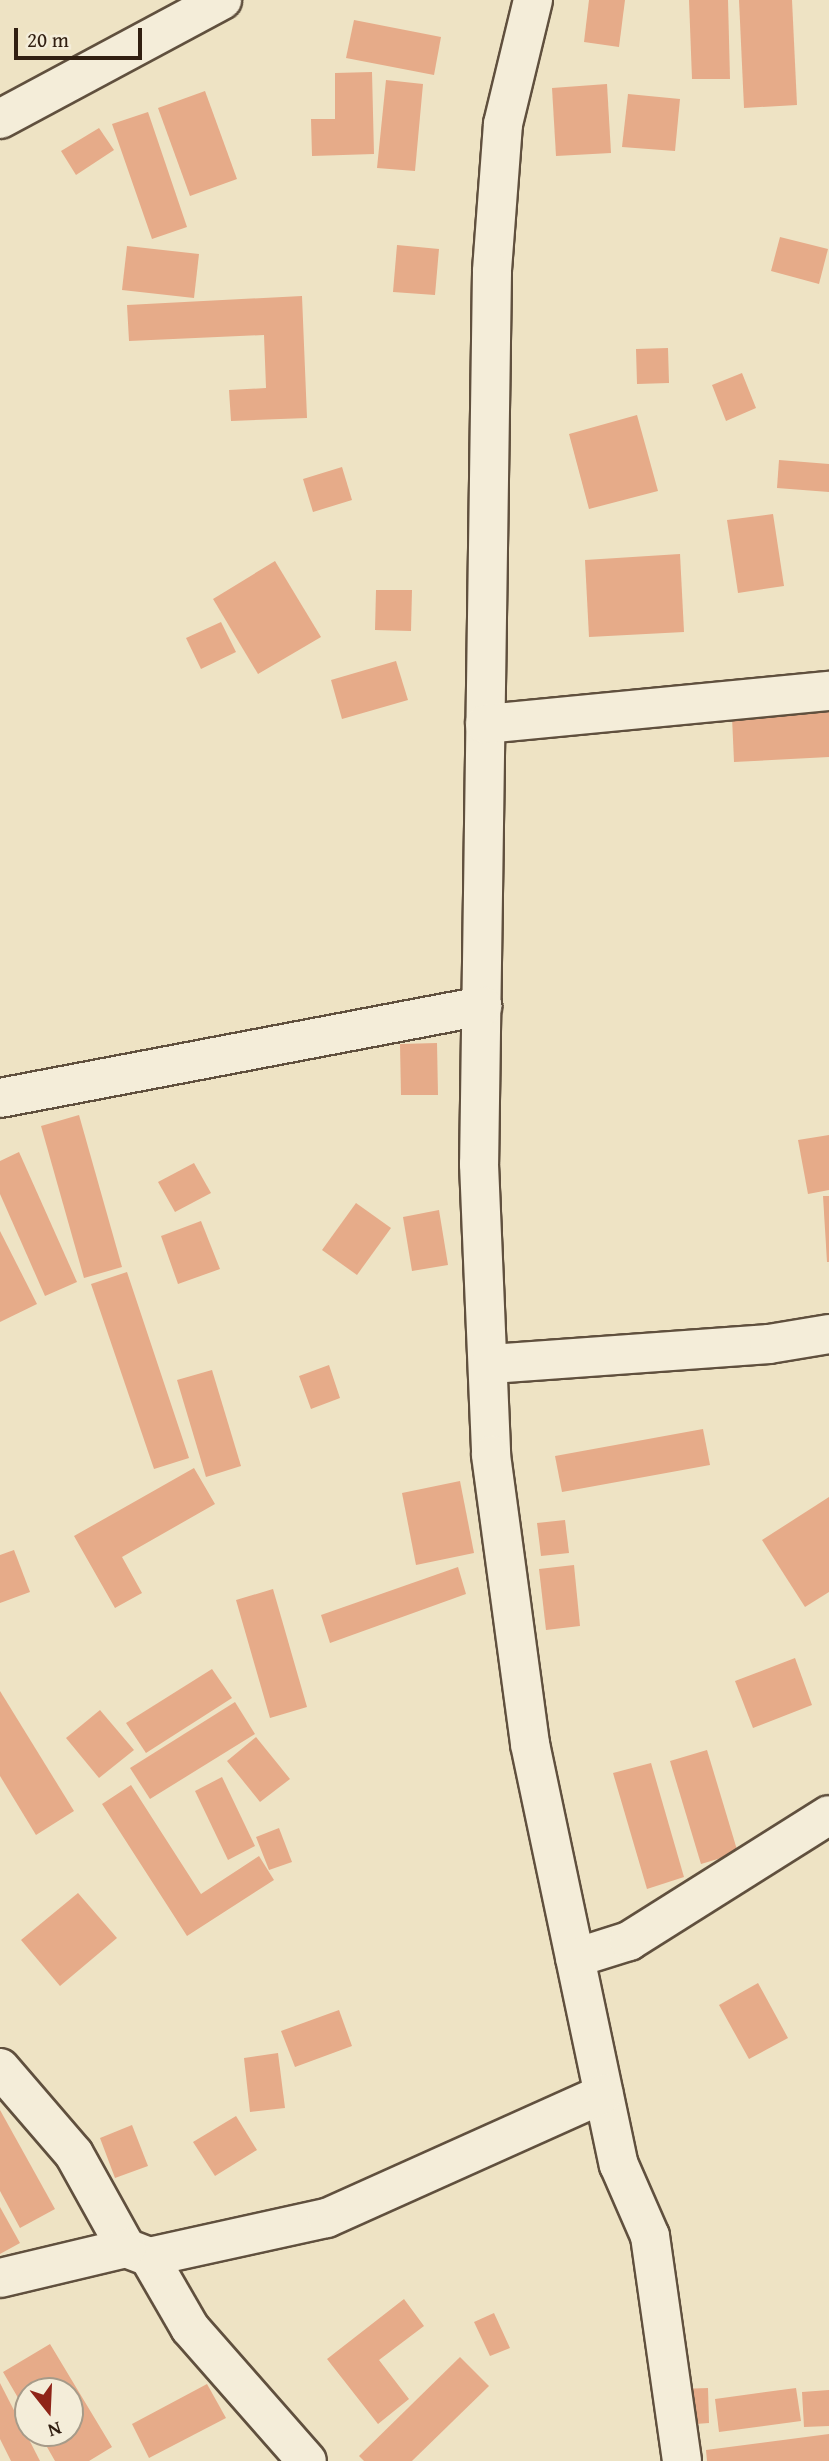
<!DOCTYPE html>
<style>
body{margin:0}
#map{position:relative;width:829px;height:2461px;overflow:hidden;background:#eee3c4;font-family:"Gentium Book Plus",serif}
div>[style]{position:absolute}
[style*='--x']{left:calc(var(--x)*1px);top:calc(var(--y)*1px);width:calc(var(--w)*1px);rotate:calc(var(--a)*1deg)}
.building>*{inset:0;background:#e6ab89}
.roads{filter:drop-shadow(2px 0 #60503e) drop-shadow(-2px 0 #60503e) drop-shadow(0 2px #60503e) drop-shadow(0 -2px #60503e)}
.minor>*{height:38px;margin:-19px;padding:0 19px;transform-origin:19px;border-radius:19px;background:#f4edd9}
span{translate:-50% -50%;white-space:nowrap;text-align:center;line-height:1.15;-webkit-text-stroke:7px #f4edd9;paint-order:stroke}
.north{position:absolute;left:14px;top:2377px;width:70px;height:70px;box-sizing:border-box;background:#f4edd9;border:2px solid #a69b89;border-radius:50%;rotate:162deg;font-size:19px;font-weight:700;line-height:28px;text-align:center;color:#311f11}
.north::after{content:'';display:block;margin:auto;width:24px;height:32px;background:#8f2418;clip-path:polygon(50% 0,100% 100%,50% 72%,0 100%)}
.scale{position:absolute;left:14px;top:28px;width:128px;height:32px;box-sizing:border-box;border:4px solid #311f11;border-top:0;padding-left:9px;font-size:21px;line-height:24px;white-space:nowrap;color:#311f11;-webkit-text-stroke:5px #f4edd9;paint-order:stroke}
</style>
<div id="map">
<div class="building">
<div style="clip-path:polygon(589px 0,625px 0,619px 47px,584px 42px)"></div>
<div style="clip-path:polygon(689px 0,728px 0,730px 79px,692px 79px)"></div>
<div style="clip-path:polygon(739px 0,792px 0,797px 105px,744px 108px)"></div>
<div style="clip-path:polygon(354px 20px,441px 37px,434px 75px,346px 58px)"></div>
<div style="clip-path:polygon(372px 72px,374px 154px,312px 156px,311px 119px,335px 119px,335px 73px)"></div>
<div style="clip-path:polygon(386px 80px,423px 84px,415px 171px,377px 168px)"></div>
<div style="clip-path:polygon(607px 84px,611px 153px,556px 156px,552px 88px)"></div>
<div style="clip-path:polygon(205px 91px,237px 179px,190px 196px,158px 108px)"></div>
<div style="clip-path:polygon(628px 94px,680px 99px,675px 151px,622px 147px)"></div>
<div style="clip-path:polygon(148px 112px,187px 227px,152px 239px,112px 124px)"></div>
<div style="clip-path:polygon(99px 128px,114px 150px,76px 175px,61px 151px)"></div>
<div style="clip-path:polygon(780px 237px,828px 249px,819px 284px,771px 271px)"></div>
<div style="clip-path:polygon(397px 245px,439px 249px,435px 295px,393px 292px)"></div>
<div style="clip-path:polygon(127px 246px,199px 254px,194px 298px,122px 290px)"></div>
<div style="clip-path:polygon(302px 296px,307px 418px,231px 421px,229px 390px,266px 388px,264px 335px,129px 341px,127px 305px)"></div>
<div style="clip-path:polygon(668px 348px,669px 383px,637px 384px,636px 349px)"></div>
<div style="clip-path:polygon(742px 373px,756px 408px,726px 421px,712px 385px)"></div>
<div style="clip-path:polygon(637px 415px,658px 491px,589px 509px,569px 434px)"></div>
<div style="clip-path:polygon(779px 460px,829px 464px,829px 492px,777px 488px)"></div>
<div style="clip-path:polygon(342px 467px,352px 500px,313px 512px,303px 479px)"></div>
<div style="clip-path:polygon(773px 514px,784px 586px,738px 593px,727px 520px)"></div>
<div style="clip-path:polygon(680px 554px,684px 632px,589px 637px,585px 560px)"></div>
<div style="clip-path:polygon(275px 561px,321px 637px,258px 674px,213px 599px)"></div>
<div style="clip-path:polygon(376px 590px,412px 590px,411px 631px,375px 630px)"></div>
<div style="clip-path:polygon(221px 622px,236px 652px,201px 669px,186px 638px)"></div>
<div style="clip-path:polygon(396px 661px,408px 700px,342px 719px,331px 680px)"></div>
<div style="clip-path:polygon(829px 712px,829px 757px,734px 762px,732px 717px)"></div>
<div style="clip-path:polygon(437px 1043px,438px 1095px,401px 1095px,400px 1044px)"></div>
<div style="clip-path:polygon(79px 1115px,122px 1267px,84px 1278px,41px 1126px)"></div>
<div style="clip-path:polygon(829px 1135px,829px 1190px,808px 1194px,798px 1140px)"></div>
<div style="clip-path:polygon(19px 1152px,77px 1282px,45px 1296px,0 1194px,0 1161px)"></div>
<div style="clip-path:polygon(194px 1163px,211px 1193px,175px 1212px,158px 1182px)"></div>
<div style="clip-path:polygon(823px 1196px,829px 1196px,829px 1262px,827px 1262px)"></div>
<div style="clip-path:polygon(356px 1203px,391px 1228px,357px 1275px,322px 1250px)"></div>
<div style="clip-path:polygon(439px 1210px,448px 1265px,412px 1271px,403px 1217px)"></div>
<div style="clip-path:polygon(201px 1221px,220px 1269px,178px 1284px,161px 1236px)"></div>
<div style="clip-path:polygon(0 1231px,37px 1304px,0 1322px)"></div>
<div style="clip-path:polygon(127px 1272px,189px 1458px,154px 1469px,91px 1284px)"></div>
<div style="clip-path:polygon(329px 1365px,340px 1398px,311px 1409px,299px 1376px)"></div>
<div style="clip-path:polygon(212px 1370px,241px 1466px,206px 1477px,177px 1380px)"></div>
<div style="clip-path:polygon(703px 1429px,710px 1465px,562px 1492px,555px 1456px)"></div>
<div style="clip-path:polygon(194px 1468px,215px 1504px,122px 1557px,142px 1593px,115px 1608px,74px 1536px)"></div>
<div style="clip-path:polygon(460px 1481px,474px 1553px,416px 1565px,402px 1493px)"></div>
<div style="clip-path:polygon(829px 1497px,829px 1592px,805px 1607px,762px 1540px)"></div>
<div style="clip-path:polygon(565px 1520px,569px 1553px,541px 1556px,537px 1523px)"></div>
<div style="clip-path:polygon(14px 1550px,30px 1592px,0 1603px,0 1555px)"></div>
<div style="clip-path:polygon(574px 1565px,580px 1626px,546px 1630px,539px 1569px)"></div>
<div style="clip-path:polygon(458px 1567px,466px 1594px,330px 1643px,321px 1615px)"></div>
<div style="clip-path:polygon(273px 1589px,307px 1707px,270px 1718px,236px 1600px)"></div>
<div style="clip-path:polygon(795px 1658px,812px 1705px,753px 1728px,735px 1681px)"></div>
<div style="clip-path:polygon(212px 1669px,232px 1698px,146px 1753px,126px 1723px)"></div>
<div style="clip-path:polygon(0 1691px,74px 1811px,36px 1835px,0 1776px)"></div>
<div style="clip-path:polygon(235px 1702px,255px 1734px,150px 1799px,130px 1768px)"></div>
<div style="clip-path:polygon(100px 1710px,134px 1750px,99px 1778px,66px 1738px)"></div>
<div style="clip-path:polygon(256px 1737px,290px 1779px,260px 1802px,227px 1761px)"></div>
<div style="clip-path:polygon(707px 1750px,738px 1853px,701px 1864px,670px 1761px)"></div>
<div style="clip-path:polygon(651px 1763px,684px 1877px,647px 1889px,613px 1773px)"></div>
<div style="clip-path:polygon(222px 1777px,255px 1846px,228px 1860px,195px 1791px)"></div>
<div style="clip-path:polygon(131px 1785px,201px 1894px,259px 1856px,274px 1880px,187px 1936px,102px 1804px)"></div>
<div style="clip-path:polygon(279px 1828px,292px 1862px,269px 1870px,256px 1837px)"></div>
<div style="clip-path:polygon(78px 1893px,117px 1938px,60px 1986px,21px 1940px)"></div>
<div style="clip-path:polygon(758px 1983px,788px 2038px,749px 2059px,719px 2005px)"></div>
<div style="clip-path:polygon(339px 2010px,352px 2046px,295px 2067px,281px 2031px)"></div>
<div style="clip-path:polygon(278px 2053px,285px 2108px,250px 2112px,244px 2058px)"></div>
<div style="clip-path:polygon(0 2110px,55px 2209px,20px 2228px,0 2191px)"></div>
<div style="clip-path:polygon(236px 2116px,257px 2150px,215px 2176px,193px 2142px)"></div>
<div style="clip-path:polygon(132px 2125px,148px 2166px,115px 2178px,100px 2138px)"></div>
<div style="clip-path:polygon(0 2207px,20px 2243px,0 2254px)"></div>
<div style="clip-path:polygon(404px 2299px,424px 2326px,379px 2360px,409px 2399px,378px 2424px,327px 2359px)"></div>
<div style="clip-path:polygon(494px 2313px,510px 2348px,490px 2356px,474px 2322px)"></div>
<div style="clip-path:polygon(50px 2344px,112px 2447px,89px 2461px,55px 2461px,39px 2433px,70px 2433px,70px 2391px,28px 2391px,28px 2415px,3px 2372px)"></div>
<div style="clip-path:polygon(460px 2357px,489px 2386px,412px 2461px,364px 2461px,359px 2456px)"></div>
<div style="clip-path:polygon(0 2383px,40px 2461px,11px 2461px,0 2439px)"></div>
<div style="clip-path:polygon(207px 2384px,226px 2418px,149px 2458px,132px 2424px)"></div>
<div style="clip-path:polygon(708px 2388px,709px 2423px,682px 2425px,680px 2389px)"></div>
<div style="clip-path:polygon(796px 2388px,801px 2421px,719px 2432px,715px 2399px)"></div>
<div style="clip-path:polygon(829px 2390px,829px 2426px,804px 2427px,802px 2392px)"></div>
<div style="clip-path:polygon(829px 2434px,829px 2461px,707px 2461px,706px 2450px)"></div>
</div>
<div class="roads">
<div class="minor">
<div style="--x:533;--y:0;--w:128;--a:103.6"></div>
<div style="--x:503;--y:124;--w:148;--a:94.3"></div>
<div style="--x:492;--y:272;--w:892;--a:90.83"></div>
<div style="--x:479;--y:1164;--w:291;--a:87.6"></div>
<div style="--x:491;--y:1455;--w:292;--a:82.3"></div>
<div style="--x:530;--y:1744;--w:430;--a:78.1"></div>
<div style="--x:619;--y:2165;--w:77;--a:66.4"></div>
<div style="--x:650;--y:2236;--w:227;--a:81.9"></div>
<div style="--x:0;--y:119;--w:252;--a:-28.2"></div>
<div style="--x:485;--y:724;--w:346;--a:-5.5"></div>
<div style="--x:0;--y:1098;--w:491;--a:-10.8"></div>
<div style="--x:491;--y:1364;--w:279;--a:-4.1"></div>
<div style="--x:769;--y:1344;--w:61;--a:-9.5"></div>
<div style="--x:575;--y:1958;--w:57;--a:-17.5"></div>
<div style="--x:629;--y:1941;--w:236;--a:-32.2"></div>
<div style="--x:0;--y:2068;--w:113;--a:49.3"></div>
<div style="--x:74;--y:2154;--w:107;--a:61"></div>
<div style="--x:126;--y:2248;--w:25;--a:21"></div>
<div style="--x:149;--y:2257;--w:182;--a:-12.4"></div>
<div style="--x:327;--y:2218;--w:303;--a:-24.2"></div>
<div style="--x:149;--y:2257;--w:82;--a:60"></div>
<div style="--x:190;--y:2328;--w:177;--a:48.7"></div>
<div style="--x:0;--y:2278;--w:130;--a:-13.4"></div>
</div>
</div>
<div class="north">N</div>
<div class="scale">20 m</div>
</div>
